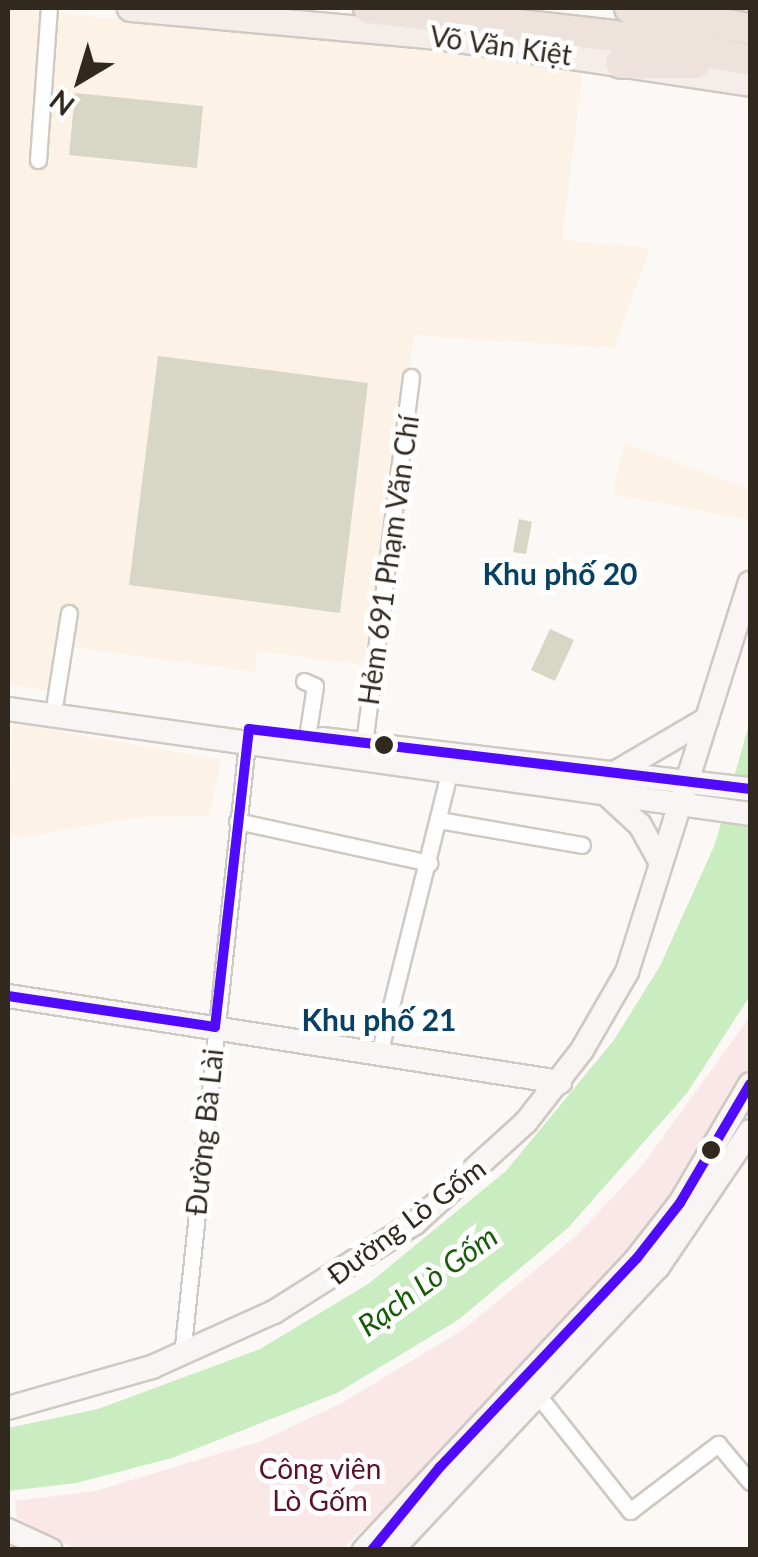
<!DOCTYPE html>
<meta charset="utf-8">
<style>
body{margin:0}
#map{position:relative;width:758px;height:1557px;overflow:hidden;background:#fbf8f5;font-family:Lato,sans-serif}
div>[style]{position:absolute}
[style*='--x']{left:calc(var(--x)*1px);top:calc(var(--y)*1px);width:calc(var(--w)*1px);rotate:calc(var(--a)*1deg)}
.built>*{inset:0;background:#fdf2e6}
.green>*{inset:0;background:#fae8e9}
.water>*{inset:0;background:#c9edc0}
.building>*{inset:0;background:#d8d7c6}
.roads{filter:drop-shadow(2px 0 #cec9c2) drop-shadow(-2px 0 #cec9c2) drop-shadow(0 2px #cec9c2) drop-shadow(0 -2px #cec9c2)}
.street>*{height:15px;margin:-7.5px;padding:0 7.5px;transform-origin:7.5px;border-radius:7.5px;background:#fefefe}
.secondary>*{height:22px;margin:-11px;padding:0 11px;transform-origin:11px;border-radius:11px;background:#f9f5f4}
.primary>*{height:25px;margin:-12.5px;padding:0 12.5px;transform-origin:12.5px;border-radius:12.5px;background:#f5edea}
.highway>*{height:30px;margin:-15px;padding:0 15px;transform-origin:15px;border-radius:15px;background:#eee2dd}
.bus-1>*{height:10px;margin:-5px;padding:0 5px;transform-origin:5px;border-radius:5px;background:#4f0aff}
.dots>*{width:28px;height:28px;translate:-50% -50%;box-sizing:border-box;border:5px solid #fff;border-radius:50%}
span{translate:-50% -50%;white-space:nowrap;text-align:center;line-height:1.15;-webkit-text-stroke:10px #fff;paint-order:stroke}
.street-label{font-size:28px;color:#31291e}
.park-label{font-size:28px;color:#5a1129}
.neighbourhood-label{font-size:30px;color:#064163;font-weight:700}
.water-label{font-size:30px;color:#185c06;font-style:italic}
.frame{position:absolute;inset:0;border:10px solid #31291e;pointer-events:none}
.north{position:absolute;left:30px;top:30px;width:100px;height:100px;-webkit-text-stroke:8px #fff;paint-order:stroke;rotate:218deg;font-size:28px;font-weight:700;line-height:40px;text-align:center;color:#31291e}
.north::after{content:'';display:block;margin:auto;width:35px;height:45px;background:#31291e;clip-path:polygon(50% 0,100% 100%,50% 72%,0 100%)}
</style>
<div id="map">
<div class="built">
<div style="clip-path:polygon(8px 8px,583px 67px,562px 240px,650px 248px,614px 348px,414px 335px,364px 665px,258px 651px,255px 672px,71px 647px,63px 693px,8px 684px)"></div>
<div style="clip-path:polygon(624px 443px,750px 489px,750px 520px,613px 494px)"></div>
<div style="clip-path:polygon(13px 723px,221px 760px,209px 816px,135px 817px,20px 838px,8px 833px)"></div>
</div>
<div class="green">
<div style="clip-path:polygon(750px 1017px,749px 1075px,654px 1222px,444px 1452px,343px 1549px,75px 1549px,17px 1518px,15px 1501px,95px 1491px,261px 1441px,342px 1403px,464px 1329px,576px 1236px,641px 1167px)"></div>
</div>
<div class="water">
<div style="clip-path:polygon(750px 721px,750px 996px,687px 1093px,568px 1228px,458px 1320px,337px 1393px,172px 1458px,76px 1483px,8px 1491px,8px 1428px,98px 1409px,260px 1349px,368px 1284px,506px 1171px,614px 1040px,660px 966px,715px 844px)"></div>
</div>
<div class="building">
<div style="clip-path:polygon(75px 93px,203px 106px,197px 168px,69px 155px)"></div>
<div style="clip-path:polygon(158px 356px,368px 383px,340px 613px,129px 585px)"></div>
<div style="clip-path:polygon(519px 519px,532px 522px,526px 554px,513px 552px)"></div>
<div style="clip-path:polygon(550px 629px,574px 640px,555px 681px,531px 670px)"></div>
</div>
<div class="roads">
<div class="street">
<div style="--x:38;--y:160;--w:152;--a:-85.9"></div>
<div style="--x:304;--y:681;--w:12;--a:24"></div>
<div style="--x:315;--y:686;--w:52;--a:98.9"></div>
<div style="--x:55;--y:701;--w:89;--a:-81"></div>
<div style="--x:364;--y:744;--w:370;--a:-82.7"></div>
<div style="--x:439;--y:820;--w:145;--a:9.9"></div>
<div style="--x:237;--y:821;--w:197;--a:12.3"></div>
<div style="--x:379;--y:1054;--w:290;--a:-76"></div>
<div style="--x:182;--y:1355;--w:615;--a:-83.94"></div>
<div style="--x:533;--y:1389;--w:156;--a:51.5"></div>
<div style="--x:630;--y:1511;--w:111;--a:-37.3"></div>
<div style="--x:718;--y:1444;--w:50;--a:49.9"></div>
</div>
<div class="secondary">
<div style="--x:8;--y:709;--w:749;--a:8.05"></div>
<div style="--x:322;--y:739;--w:431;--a:6.7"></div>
<div style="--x:608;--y:777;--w:115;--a:-30.4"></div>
<div style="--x:606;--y:794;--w:46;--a:42.4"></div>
<div style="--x:640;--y:825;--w:43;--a:61.1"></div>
<div style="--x:8;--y:996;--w:559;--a:8.86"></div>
<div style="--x:8;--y:1408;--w:150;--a:-15.9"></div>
<div style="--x:152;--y:1367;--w:134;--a:-24.3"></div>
<div style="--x:274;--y:1312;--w:167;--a:-32.3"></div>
<div style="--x:415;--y:1223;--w:150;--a:-42.3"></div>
<div style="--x:526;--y:1122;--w:91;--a:-52.1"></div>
<div style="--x:582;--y:1050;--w:90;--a:-60"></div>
<div style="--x:627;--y:972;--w:408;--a:-72.5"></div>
<div style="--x:8;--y:1530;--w:47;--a:24.9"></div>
<div style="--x:364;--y:1550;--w:400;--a:-46.9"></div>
<div style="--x:637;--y:1258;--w:70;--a:-52"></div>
<div style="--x:680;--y:1203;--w:138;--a:-59.5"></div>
<div style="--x:392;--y:1550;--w:388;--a:-46.8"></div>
<div style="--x:658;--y:1267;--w:164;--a:-55.9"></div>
</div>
<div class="primary">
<div style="--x:130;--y:8;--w:308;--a:5.2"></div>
<div style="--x:437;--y:36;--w:317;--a:8.5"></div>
</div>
<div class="highway">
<div style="--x:369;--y:8;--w:275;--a:6.5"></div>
<div style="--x:642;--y:39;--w:110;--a:11"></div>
<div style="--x:630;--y:8;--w:122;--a:9.9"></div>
<div style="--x:621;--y:63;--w:74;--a:0"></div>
</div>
</div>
<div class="bus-1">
<div style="--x:8;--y:996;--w:209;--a:8.5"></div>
<div style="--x:215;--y:1027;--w:300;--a:-83.5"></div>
<div style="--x:249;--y:729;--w:505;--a:6.83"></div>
<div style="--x:372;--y:1550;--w:107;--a:-50.7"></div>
<div style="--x:440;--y:1467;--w:287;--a:-46.7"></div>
<div style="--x:637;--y:1258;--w:70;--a:-52"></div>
<div style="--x:680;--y:1203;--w:138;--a:-59.5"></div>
</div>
<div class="dots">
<div style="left:384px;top:745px;background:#31291e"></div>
<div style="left:711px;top:1150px;background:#31291e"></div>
</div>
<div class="street-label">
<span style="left:501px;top:45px;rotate:8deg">Võ Văn Kiệt</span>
<span style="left:388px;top:560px;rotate:-82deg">Hẻm 691 Phạm Văn Chí</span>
<span style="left:204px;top:1132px;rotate:-84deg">Đường Bà Lài</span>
<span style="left:406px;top:1221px;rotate:-37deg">Đường Lò Gốm</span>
</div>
<div class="park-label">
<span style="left:320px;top:1484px">Công viên<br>Lò Gốm</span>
</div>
<div class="neighbourhood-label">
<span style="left:560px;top:573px">Khu phố 20</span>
<span style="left:379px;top:1019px">Khu phố 21</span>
</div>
<div class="water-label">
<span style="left:427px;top:1280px;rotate:-36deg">Rạch Lò Gốm</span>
</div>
<div class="frame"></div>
<div class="north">N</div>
</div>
